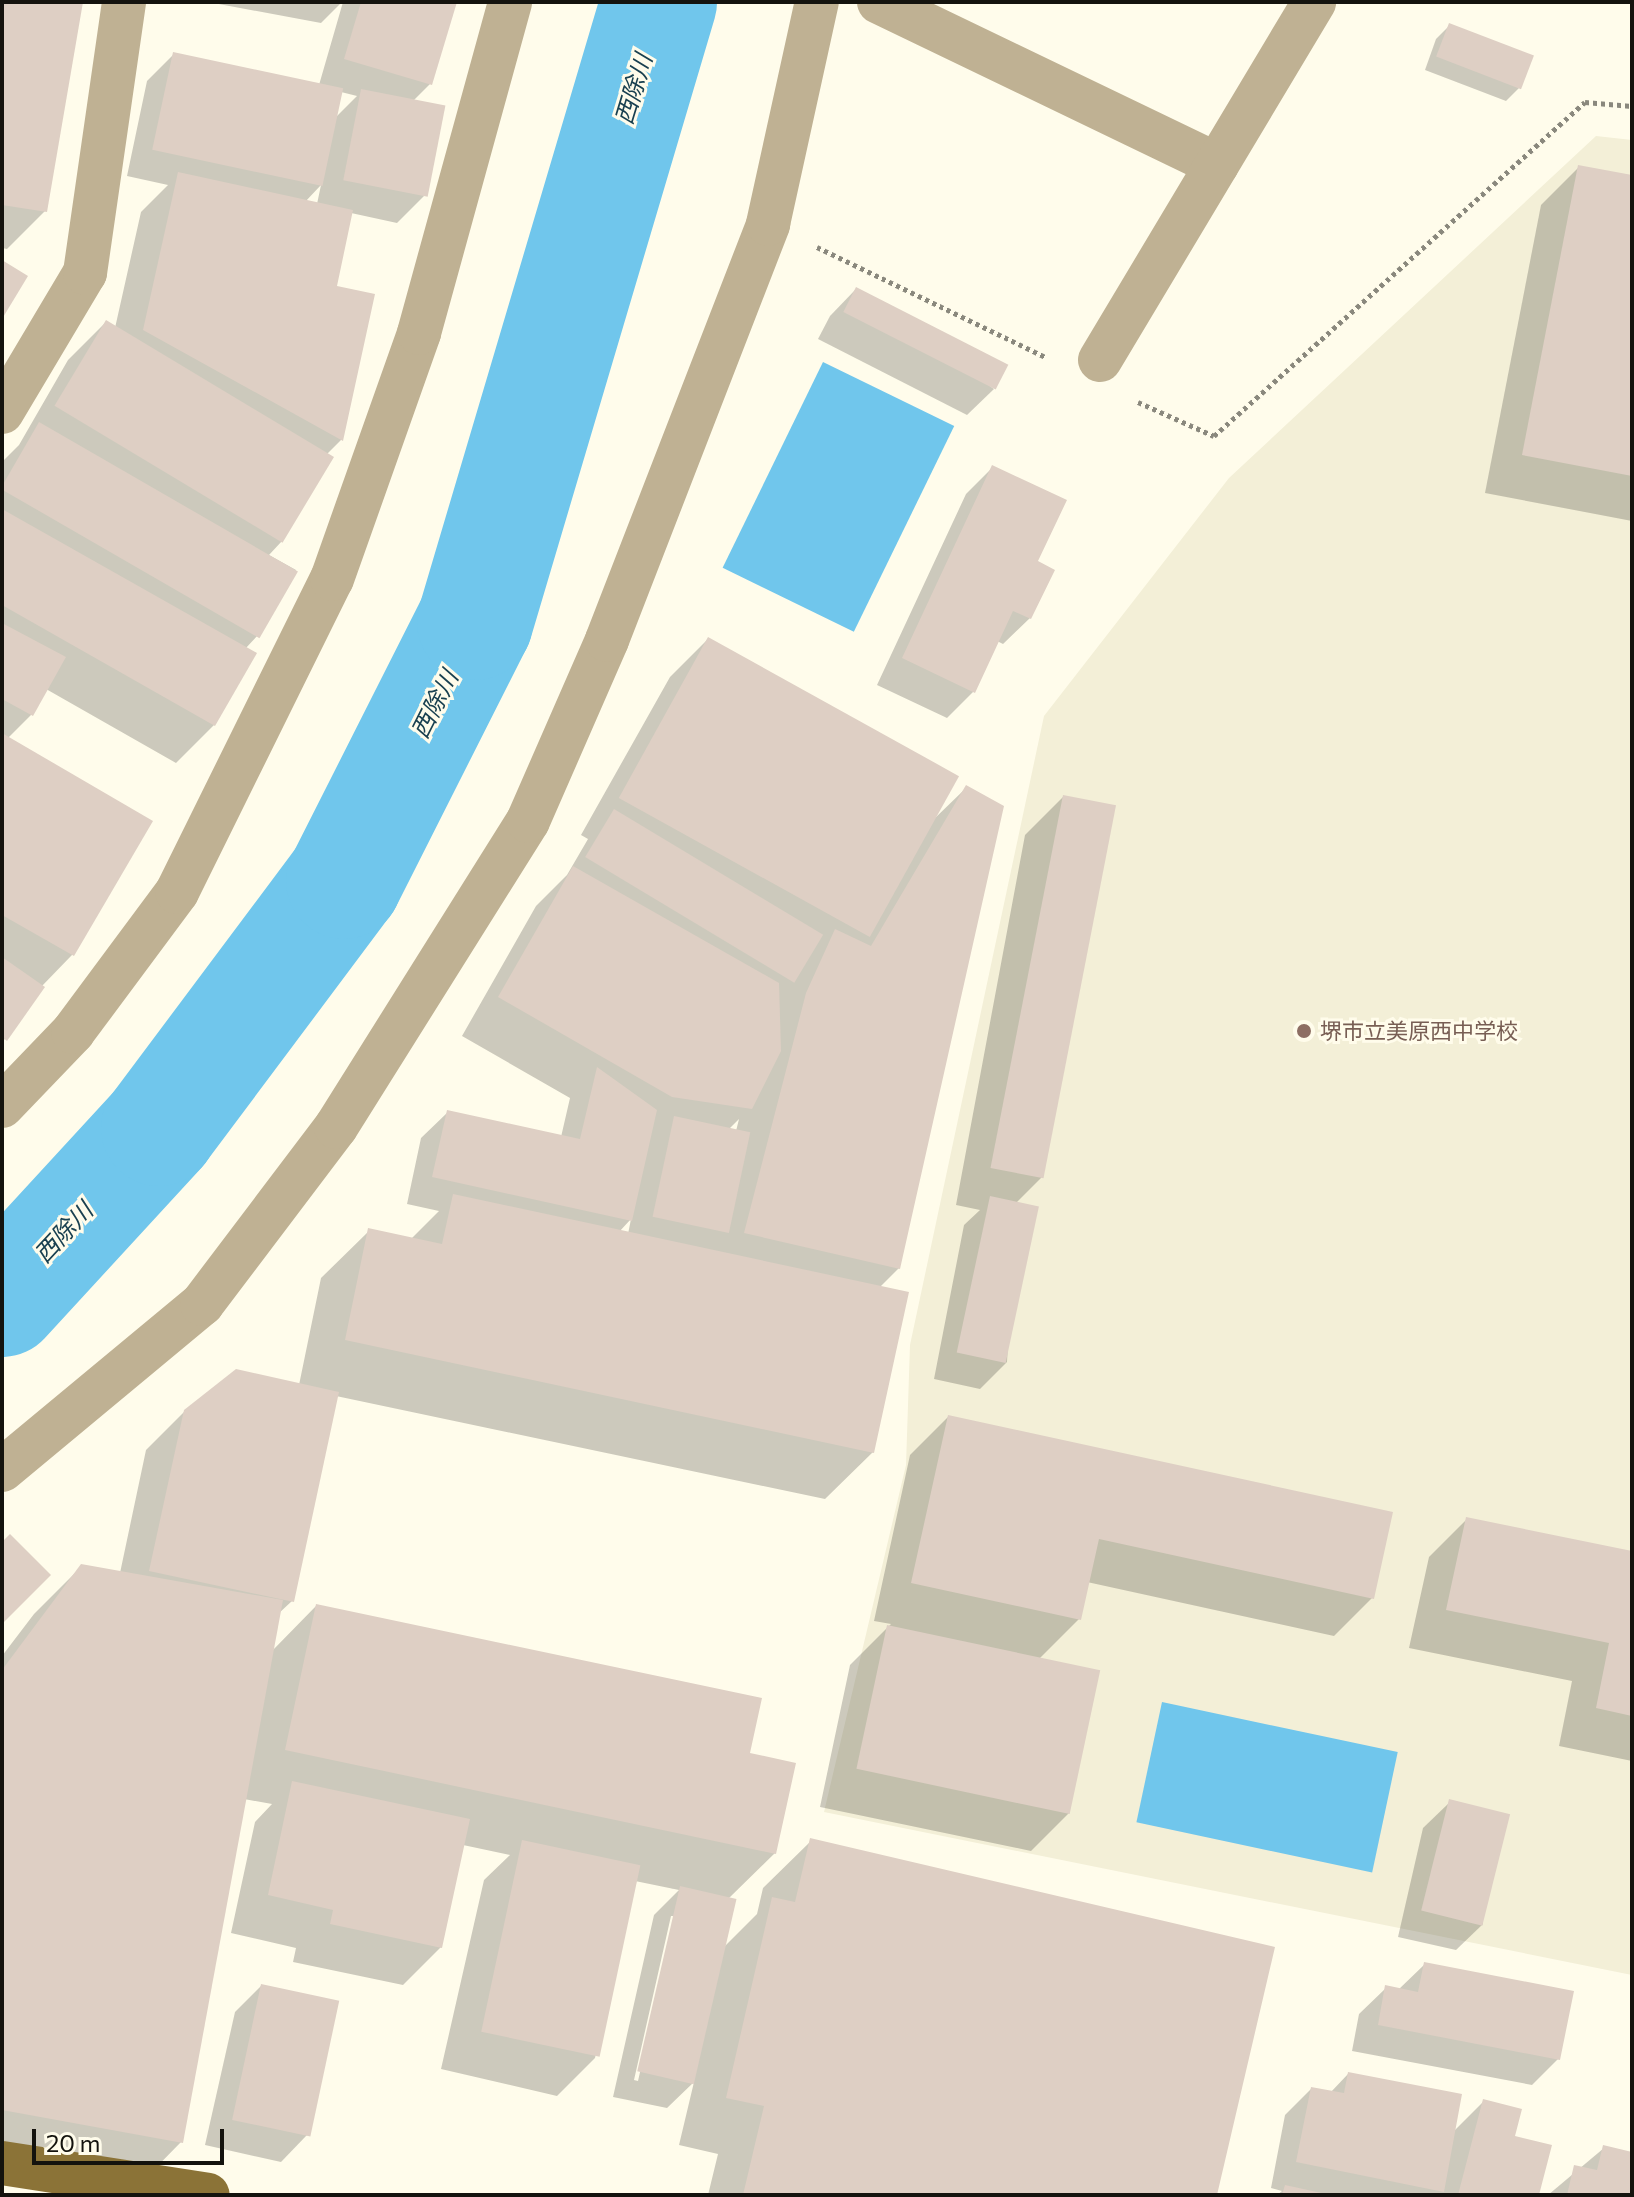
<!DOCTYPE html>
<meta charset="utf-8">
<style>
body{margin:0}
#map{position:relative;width:1634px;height:2197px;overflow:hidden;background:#fffceb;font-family:Commissioner,"Noto Sans JP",sans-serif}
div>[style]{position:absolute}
.built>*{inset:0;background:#f3efd7}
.water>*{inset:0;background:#70c6ec;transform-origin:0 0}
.shadow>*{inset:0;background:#0003}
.river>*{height:116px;margin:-58px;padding:0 58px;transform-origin:58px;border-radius:58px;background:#70c6ec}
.building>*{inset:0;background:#decfc4;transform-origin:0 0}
.path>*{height:5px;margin-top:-2.5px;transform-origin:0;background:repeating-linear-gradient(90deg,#8a887d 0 4px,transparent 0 8px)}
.minor>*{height:44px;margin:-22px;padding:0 22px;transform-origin:22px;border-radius:22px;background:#bfb193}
.major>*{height:44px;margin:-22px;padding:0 22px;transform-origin:22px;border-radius:22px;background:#8b7337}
.dots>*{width:22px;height:22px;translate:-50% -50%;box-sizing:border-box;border:4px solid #fffceb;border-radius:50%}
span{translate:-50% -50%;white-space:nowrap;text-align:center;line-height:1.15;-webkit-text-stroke:6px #fffceb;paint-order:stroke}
.education-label{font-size:22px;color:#785e54}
.left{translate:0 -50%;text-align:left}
.water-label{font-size:24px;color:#194050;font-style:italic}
.frame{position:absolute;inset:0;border:4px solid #14130e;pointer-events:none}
.scale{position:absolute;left:32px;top:2129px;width:192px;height:36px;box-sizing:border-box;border:4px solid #14130e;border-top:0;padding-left:10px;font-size:24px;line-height:28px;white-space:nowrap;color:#14130e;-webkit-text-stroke:6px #fffceb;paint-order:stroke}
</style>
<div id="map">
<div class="built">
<div style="clip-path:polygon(1596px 136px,1632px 140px,1632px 1975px,824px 1812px,906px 1465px,910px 1345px,1044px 716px,1229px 478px)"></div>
</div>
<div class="water">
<div style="left:823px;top:362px;width:146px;height:229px;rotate:26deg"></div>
<div style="left:1162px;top:1702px;width:241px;height:123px;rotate:12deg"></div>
</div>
<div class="shadow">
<div style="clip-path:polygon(2px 2px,81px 2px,45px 211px,7px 249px,2px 248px)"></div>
<div style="clip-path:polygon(208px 2px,342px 2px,321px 23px)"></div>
<div style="clip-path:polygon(evenodd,343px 2px,455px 2px,430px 84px,412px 102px,424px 196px,397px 223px,351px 213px,334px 288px,372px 296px,341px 440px,327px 454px,282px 541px,269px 555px,296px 570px,259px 634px,245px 649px,214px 725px,176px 763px,46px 689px,32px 714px,8px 738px,151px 822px,72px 955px,41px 987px,2px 1043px,2px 462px,19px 445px,68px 360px,106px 322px,115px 328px,141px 212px,168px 185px,127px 176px,147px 81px,174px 54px,319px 85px,343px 2px,341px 92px,357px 96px,335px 118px,341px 92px,343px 2px,321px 185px,317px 204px,305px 202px,321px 185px)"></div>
<div style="clip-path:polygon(1449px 26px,1519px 88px,1506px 101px,1425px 70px,1436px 39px)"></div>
<div style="clip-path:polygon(1579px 167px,1632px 178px,1632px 521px,1485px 493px,1541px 205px)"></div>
<div style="clip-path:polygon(856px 289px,994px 389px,967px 415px,818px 339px,830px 316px)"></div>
<div style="clip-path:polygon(992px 468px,1036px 562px,1030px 618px,1003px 644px,997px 641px,973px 692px,947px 718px,877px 685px,966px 494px)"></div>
<div style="clip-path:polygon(evenodd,708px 639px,933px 820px,966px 788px,899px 1268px,879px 1288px,873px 1452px,825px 1499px,336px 1396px,292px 1601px,278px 1614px,272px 1651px,316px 1606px,747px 1755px,775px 1853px,728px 1899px,724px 1947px,757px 1914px,763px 1888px,811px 1841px,1215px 2195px,708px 2195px,718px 2154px,679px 2145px,694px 2082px,667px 2108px,613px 2097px,654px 1915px,679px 1890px,635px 1881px,595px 2058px,557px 2096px,441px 2069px,484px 1880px,510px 1855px,463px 1845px,441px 1947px,403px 1985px,293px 1962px,296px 1948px,231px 1933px,255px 1822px,272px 1804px,244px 1799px,181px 2142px,134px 2190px,2px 2166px,2px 1656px,34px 1614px,82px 1566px,120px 1573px,146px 1450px,185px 1411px,299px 1385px,321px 1278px,369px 1231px,410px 1240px,439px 1211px,407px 1204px,421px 1138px,448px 1112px,561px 1137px,570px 1098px,462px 1036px,536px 906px,567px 875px,588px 839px,581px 835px,670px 677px,708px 639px,739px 1119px,736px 1131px,728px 1130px,739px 1119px,708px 639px,631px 1219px,628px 1234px,619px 1232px,631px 1219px,708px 639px,671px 1916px,675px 1916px,638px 2081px,634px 2080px,671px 1916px)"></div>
<div style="clip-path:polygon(1063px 797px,1043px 1176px,1016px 1203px,1007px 1362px,980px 1389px,934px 1379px,964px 1225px,980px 1210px,956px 1205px,1025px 835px)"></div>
<div style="clip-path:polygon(948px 1417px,1372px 1598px,1334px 1636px,1087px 1582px,1079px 1619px,1039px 1659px,1069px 1813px,1031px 1851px,820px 1807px,850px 1665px,891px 1624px,874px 1621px,910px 1455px)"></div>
<div style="clip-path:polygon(1467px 1519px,1632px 1553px,1632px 1761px,1559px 1746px,1572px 1681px,1409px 1648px,1429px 1557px)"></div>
<div style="clip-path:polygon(1450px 1802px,1483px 1924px,1456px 1950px,1398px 1937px,1423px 1828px)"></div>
<div style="clip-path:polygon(1425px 1964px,1558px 2059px,1532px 2085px,1352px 2051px,1359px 2014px,1386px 1988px,1398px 1990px)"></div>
<div style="clip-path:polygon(261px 1986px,307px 2135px,281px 2162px,205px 2145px,235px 2012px)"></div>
<div style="clip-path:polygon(1348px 2074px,1453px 2132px,1484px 2101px,1512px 2137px,1537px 2195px,1277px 2195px,1282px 2191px,1271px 2188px,1285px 2115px,1311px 2089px,1330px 2093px)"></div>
<div style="clip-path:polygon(1604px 2148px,1632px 2154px,1632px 2195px,1548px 2195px)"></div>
</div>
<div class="river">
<div style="left:2px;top:1299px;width:232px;rotate:-47.4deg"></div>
<div style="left:159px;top:1128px;width:309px;rotate:-53.2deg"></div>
<div style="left:344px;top:881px;width:290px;rotate:-63.2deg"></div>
<div style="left:475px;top:622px;width:647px;rotate:-73.47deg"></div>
</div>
<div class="building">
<div style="clip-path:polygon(2px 2px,83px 2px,47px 212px,2px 205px)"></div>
<div style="clip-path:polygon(361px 2px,457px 2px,432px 85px,344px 59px)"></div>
<div style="left:1449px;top:23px;width:91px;height:36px;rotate:21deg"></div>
<div style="left:173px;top:52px;width:174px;height:100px;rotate:12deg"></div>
<div style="left:361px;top:89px;width:86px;height:93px;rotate:11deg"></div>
<div style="clip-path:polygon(1578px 165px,1632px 175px,1632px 476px,1522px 455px)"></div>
<div style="clip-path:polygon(178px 172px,353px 210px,337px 286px,375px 294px,343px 441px,143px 330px)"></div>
<div style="clip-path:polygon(2px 260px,28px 276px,2px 319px)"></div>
<div style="left:856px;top:287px;width:171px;height:28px;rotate:27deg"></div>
<div style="left:106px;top:320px;width:266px;height:100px;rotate:31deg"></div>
<div style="left:39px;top:422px;width:299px;height:77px;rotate:30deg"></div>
<div style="clip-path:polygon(992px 465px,1067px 500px,1038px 561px,1055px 570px,1031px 619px,1013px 611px,975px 693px,902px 658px)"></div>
<div style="clip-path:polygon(2px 509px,257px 653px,215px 726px,2px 605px)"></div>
<div style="clip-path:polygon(2px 623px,66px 657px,33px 716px,2px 699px)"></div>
<div style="left:708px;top:637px;width:287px;height:184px;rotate:29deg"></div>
<div style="clip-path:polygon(2px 733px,153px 821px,74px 956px,2px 915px)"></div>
<div style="clip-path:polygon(966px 785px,1004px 806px,900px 1269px,744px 1233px,806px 993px,835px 929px,871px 946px)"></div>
<div style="left:1063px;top:795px;width:54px;height:380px;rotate:11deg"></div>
<div style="left:614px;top:809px;width:244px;height:56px;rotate:31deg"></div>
<div style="clip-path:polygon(573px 866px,779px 983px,781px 1051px,752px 1109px,672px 1097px,498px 997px)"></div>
<div style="clip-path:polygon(2px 957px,45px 987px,7px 1041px,2px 1037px)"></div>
<div style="clip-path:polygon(597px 1067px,657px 1110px,632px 1221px,432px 1177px,447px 1110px,580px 1139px)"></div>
<div style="left:674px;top:1116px;width:78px;height:103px;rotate:12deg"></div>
<div style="clip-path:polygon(453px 1194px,909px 1292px,874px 1453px,345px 1340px,368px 1228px,442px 1244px)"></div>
<div style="left:990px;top:1196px;width:50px;height:160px;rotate:12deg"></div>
<div style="clip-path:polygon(236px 1369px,339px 1392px,294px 1602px,149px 1571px,184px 1410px)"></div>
<div style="clip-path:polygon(948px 1415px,1393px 1512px,1374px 1599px,1099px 1539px,1081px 1620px,911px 1583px)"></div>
<div style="clip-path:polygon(1466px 1517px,1632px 1551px,1632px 1716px,1596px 1708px,1609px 1643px,1446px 1610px)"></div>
<div style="clip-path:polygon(10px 1534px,51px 1575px,2px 1624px,2px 1542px)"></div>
<div style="clip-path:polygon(81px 1564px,283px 1600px,183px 2143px,2px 2110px,2px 1670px)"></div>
<div style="clip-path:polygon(316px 1604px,762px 1698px,750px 1753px,796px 1763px,776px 1854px,285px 1750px)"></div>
<div style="left:887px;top:1625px;width:218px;height:147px;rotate:12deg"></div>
<div style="clip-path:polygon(292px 1781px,470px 1819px,442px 1948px,330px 1924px,333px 1910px,268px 1895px)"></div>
<div style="left:1449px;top:1799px;width:63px;height:115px;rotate:14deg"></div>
<div style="clip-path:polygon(810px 1838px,1275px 1947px,1217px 2195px,743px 2195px,764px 2106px,726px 2098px,772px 1897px,795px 1902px)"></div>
<div style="left:522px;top:1840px;width:121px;height:196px;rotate:12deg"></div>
<div style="left:680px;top:1886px;width:58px;height:190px;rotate:13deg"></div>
<div style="clip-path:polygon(1424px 1962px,1574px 1991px,1560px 2060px,1378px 2025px,1385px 1985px,1418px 1992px)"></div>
<div style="left:261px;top:1984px;width:80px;height:139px;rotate:12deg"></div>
<div style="clip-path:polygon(1348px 2072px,1462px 2094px,1444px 2192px,1296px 2162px,1311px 2087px,1344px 2093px)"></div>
<div style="clip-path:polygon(1483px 2099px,1522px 2109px,1515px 2136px,1552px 2145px,1539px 2195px,1458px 2195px)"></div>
<div style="clip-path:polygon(1603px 2145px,1632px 2152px,1632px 2195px,1567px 2195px,1574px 2165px,1597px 2170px)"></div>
<div style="clip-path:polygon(1285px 2185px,1326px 2194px,1326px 2195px,1282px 2195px)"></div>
</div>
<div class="path">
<div style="left:817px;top:247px;width:254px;rotate:25.7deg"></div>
<div style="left:1138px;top:402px;width:83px;rotate:24.1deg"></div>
<div style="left:1214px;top:436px;width:499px;rotate:-42deg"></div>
<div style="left:1585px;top:102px;width:47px;rotate:4.9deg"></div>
</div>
<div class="minor">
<div style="left:879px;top:2px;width:375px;rotate:25.7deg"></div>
<div style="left:1100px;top:360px;width:417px;rotate:-59.1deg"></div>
<div style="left:2px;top:412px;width:162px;rotate:-59.2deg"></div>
<div style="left:85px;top:273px;width:274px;rotate:-81.8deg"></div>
<div style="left:2px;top:1106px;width:103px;rotate:-46.2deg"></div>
<div style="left:73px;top:1032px;width:174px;rotate:-53.4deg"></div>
<div style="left:177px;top:892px;width:349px;rotate:-63.7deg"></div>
<div style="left:332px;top:579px;width:261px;rotate:-70.5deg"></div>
<div style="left:419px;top:333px;width:343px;rotate:-74.6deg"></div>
<div style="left:2px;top:1470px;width:260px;rotate:-39.7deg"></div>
<div style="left:202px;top:1304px;width:222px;rotate:-52.9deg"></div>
<div style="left:336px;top:1127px;width:361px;rotate:-57.9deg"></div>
<div style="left:528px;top:821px;width:197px;rotate:-66.4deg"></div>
<div style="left:607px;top:640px;width:446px;rotate:-68.8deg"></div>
<div style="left:768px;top:224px;width:227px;rotate:-77.6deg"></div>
</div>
<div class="major">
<div style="left:2px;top:2163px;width:208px;rotate:8.8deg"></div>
</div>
<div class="dots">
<div style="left:1304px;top:1031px;background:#8d6e63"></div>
</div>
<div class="education-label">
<span class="left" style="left:1320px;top:1031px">堺市立美原西中学校</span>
</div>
<div class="water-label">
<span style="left:633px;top:89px;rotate:-73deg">西除川</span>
<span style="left:434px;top:704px;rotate:-63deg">西除川</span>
<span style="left:63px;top:1232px;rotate:-47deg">西除川</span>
</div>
<div class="frame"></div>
<div class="scale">20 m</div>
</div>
